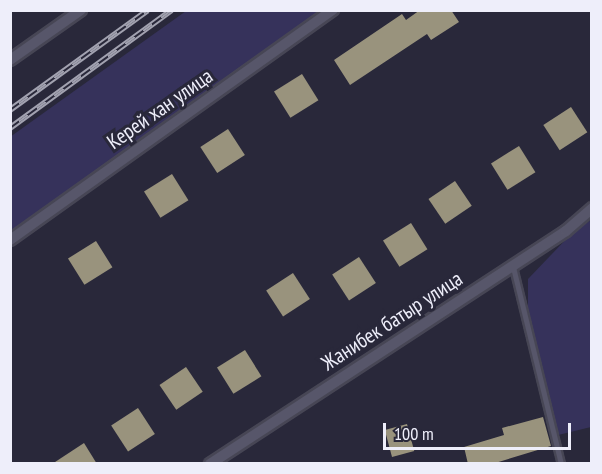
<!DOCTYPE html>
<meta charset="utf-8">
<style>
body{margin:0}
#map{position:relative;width:602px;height:474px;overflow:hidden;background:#29283a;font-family:"PT Sans Narrow",sans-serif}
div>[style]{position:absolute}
.green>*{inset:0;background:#36325b}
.building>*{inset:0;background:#99937d;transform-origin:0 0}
.roads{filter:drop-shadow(2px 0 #474655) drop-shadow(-2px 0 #474655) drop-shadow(0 2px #474655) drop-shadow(0 -2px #474655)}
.lane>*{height:5px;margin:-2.5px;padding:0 2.5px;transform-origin:2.5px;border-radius:2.5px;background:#57566a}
.street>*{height:10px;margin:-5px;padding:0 5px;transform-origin:5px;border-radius:5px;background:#57566a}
.rail>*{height:6px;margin-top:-3px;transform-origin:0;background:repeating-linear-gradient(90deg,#29283a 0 11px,#a2a2b0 0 22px);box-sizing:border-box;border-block:2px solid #a2a2b0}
span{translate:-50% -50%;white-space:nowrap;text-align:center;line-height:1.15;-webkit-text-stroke:6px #29283a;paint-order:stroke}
.street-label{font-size:21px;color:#eeeefa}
.frame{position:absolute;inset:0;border:12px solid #eeeefa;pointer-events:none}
.scale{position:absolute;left:383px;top:423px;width:188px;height:27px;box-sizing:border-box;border:3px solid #eeeefa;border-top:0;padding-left:8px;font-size:18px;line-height:21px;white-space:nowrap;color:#eeeefa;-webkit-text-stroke:4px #29283a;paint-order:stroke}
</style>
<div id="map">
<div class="green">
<div style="clip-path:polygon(186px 11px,326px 11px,11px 231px,10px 137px)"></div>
<div style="clip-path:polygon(591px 220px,591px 427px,554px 436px,528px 328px,528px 279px,573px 232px)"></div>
</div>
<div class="building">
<div style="clip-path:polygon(420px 10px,451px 10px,459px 22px,431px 40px,427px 34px,350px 85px,334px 60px,402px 14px,406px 20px)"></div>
<div style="left:302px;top:74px;width:31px;height:33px;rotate:58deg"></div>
<div style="left:571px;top:107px;width:30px;height:33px;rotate:57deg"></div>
<div style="left:228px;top:129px;width:31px;height:33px;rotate:57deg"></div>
<div style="left:519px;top:146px;width:31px;height:33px;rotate:58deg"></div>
<div style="left:172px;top:174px;width:31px;height:33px;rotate:58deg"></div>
<div style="left:455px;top:181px;width:30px;height:32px;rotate:56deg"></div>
<div style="left:411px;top:223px;width:31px;height:33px;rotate:58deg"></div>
<div style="left:96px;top:241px;width:31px;height:33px;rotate:58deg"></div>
<div style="left:359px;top:257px;width:31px;height:32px;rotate:57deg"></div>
<div style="left:293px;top:273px;width:31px;height:32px;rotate:57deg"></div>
<div style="left:245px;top:350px;width:31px;height:33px;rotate:58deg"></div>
<div style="left:186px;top:367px;width:30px;height:32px;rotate:56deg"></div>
<div style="left:138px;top:408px;width:31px;height:32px;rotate:57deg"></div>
<div style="clip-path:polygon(543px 417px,551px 446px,492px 464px,468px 464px,464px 447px,504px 435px,502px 428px)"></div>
<div style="left:407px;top:424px;width:28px;height:23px;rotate:75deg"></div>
<div style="clip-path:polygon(84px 443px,97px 464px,52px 464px)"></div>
</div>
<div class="roads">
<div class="lane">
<div style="left:513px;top:267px;width:203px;rotate:76.3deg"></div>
</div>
<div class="street">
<div style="left:10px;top:60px;width:87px;rotate:-35.2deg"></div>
<div style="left:10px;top:240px;width:397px;rotate:-35.5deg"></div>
<div style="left:210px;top:464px;width:425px;rotate:-33.2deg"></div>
<div style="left:566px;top:231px;width:35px;rotate:-41deg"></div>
</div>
</div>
<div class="rail">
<div style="left:10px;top:110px;width:170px;rotate:-35.9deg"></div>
<div style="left:10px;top:128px;width:200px;rotate:-36.1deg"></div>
</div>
<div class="street-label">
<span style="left:160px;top:109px;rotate:-35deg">Керей хан улица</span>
<span style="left:392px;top:321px;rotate:-33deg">Жанибек батыр улица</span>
</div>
<div class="frame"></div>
<div class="scale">100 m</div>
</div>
